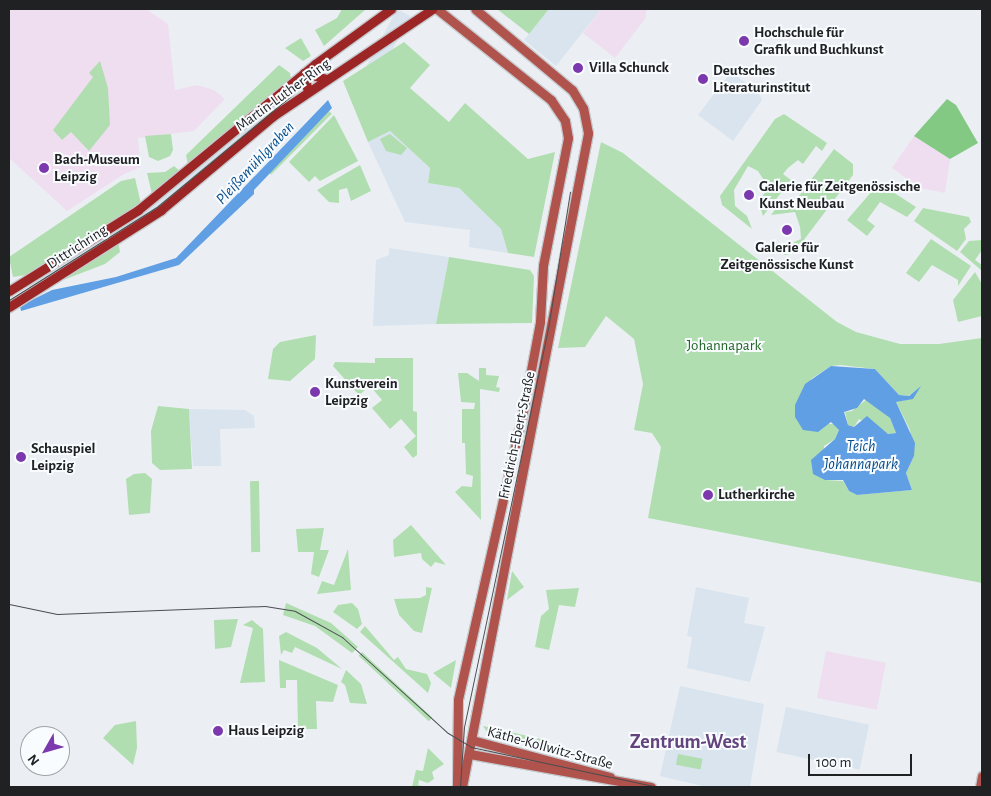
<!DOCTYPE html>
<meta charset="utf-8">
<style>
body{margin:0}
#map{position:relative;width:991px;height:796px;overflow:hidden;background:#ebeff4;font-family:"Alegreya Sans",sans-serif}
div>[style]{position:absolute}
.commercial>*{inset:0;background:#efdef0;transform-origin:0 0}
.built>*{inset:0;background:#d9e4ee;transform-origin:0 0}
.green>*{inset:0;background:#b1deb0;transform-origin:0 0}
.forest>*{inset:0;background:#84c983}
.water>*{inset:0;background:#619fe4}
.roads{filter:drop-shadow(1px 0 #c6cace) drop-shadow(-1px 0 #c6cace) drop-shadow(0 1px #c6cace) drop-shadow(0 -1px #c6cace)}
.secondary>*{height:9px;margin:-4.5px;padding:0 4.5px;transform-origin:4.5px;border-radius:4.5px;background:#b0534c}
.primary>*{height:9px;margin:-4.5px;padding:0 4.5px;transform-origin:4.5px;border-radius:4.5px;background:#9b2625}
.tram>*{height:1px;margin:-0.5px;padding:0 0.5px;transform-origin:0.5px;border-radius:0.5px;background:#4b4d4f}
.dots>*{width:14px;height:14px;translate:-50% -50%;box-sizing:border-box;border:2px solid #f9fcff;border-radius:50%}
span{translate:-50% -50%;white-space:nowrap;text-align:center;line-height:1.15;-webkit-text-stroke:4px #f9fcff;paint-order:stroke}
.poi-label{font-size:15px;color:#202123;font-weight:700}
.left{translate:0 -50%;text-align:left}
.street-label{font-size:15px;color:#202123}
.park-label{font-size:15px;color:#1e6422}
.water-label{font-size:16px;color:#094e8c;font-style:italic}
.district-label{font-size:20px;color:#64447f;font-weight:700}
.frame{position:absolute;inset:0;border:10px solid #202123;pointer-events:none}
.north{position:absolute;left:20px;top:726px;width:50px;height:50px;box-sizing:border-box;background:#f9fcff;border:1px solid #a2a4a7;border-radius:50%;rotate:232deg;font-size:14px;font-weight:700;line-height:20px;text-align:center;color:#202123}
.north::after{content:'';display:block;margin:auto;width:18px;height:22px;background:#7c39ad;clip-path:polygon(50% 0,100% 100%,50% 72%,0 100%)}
.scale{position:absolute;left:808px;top:754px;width:104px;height:22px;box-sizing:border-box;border:2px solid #202123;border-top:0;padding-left:6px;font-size:15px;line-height:18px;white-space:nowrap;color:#202123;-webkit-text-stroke:4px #f9fcff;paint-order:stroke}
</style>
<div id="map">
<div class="commercial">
<div style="clip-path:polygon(9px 9px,146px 9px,168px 24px,175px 90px,197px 85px,214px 90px,225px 99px,194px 131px,138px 138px,141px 167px,124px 174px,67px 211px,9px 158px)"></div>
<div style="clip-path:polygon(601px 9px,647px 9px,645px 19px,615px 58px,583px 33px)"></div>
<div style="clip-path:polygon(914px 136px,950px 159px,945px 193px,920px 188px,892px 168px)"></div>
<div style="left:826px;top:651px;width:61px;height:48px;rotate:11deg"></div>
</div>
<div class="built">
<div style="left:397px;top:9px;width:15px;height:76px;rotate:28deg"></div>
<div style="clip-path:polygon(549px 9px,601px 9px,556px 66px,524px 40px)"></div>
<div style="clip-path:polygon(731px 72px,758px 92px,762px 100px,733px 141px,698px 115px)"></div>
<div style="clip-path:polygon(300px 81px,304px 86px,161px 206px,30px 288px,27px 283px,203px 163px)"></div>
<div style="clip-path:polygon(390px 131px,430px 168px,428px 183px,459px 188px,501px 229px,508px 253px,469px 247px,470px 230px,405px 222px,368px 142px)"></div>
<div style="clip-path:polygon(389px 248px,449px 257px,436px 324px,373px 326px,376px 260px,389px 255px)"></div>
<div style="clip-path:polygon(189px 409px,245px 410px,254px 416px,255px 428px,220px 429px,221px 466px,193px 466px)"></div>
<div style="clip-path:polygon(696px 587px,749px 598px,744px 623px,765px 627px,750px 682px,687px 668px,692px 637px,687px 636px)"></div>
<div style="clip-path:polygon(680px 686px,764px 704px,750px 787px,707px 787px,660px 776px)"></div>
<div style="left:786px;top:707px;width:85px;height:46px;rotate:12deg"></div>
</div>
<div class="green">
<div style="clip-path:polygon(342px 9px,366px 9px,324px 46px,315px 30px,337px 18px)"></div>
<div style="clip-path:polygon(497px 9px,549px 9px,529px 34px)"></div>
<div style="clip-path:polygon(301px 38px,311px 56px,303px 61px,285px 48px)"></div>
<div style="clip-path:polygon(404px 42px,430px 65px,410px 88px,449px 122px,465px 103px,528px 159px,555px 152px,534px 257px,508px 253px,501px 229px,459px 188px,428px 183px,430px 168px,390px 131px,368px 142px,343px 81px)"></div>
<div style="clip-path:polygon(100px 61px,108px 88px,110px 125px,89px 151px,71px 132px,62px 140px,53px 130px,93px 77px,89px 73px)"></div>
<div style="clip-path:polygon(279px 65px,290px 73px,291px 79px,188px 165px,186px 155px)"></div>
<div style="left:329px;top:111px;width:4px;height:86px;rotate:45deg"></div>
<div style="clip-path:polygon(784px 114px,827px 143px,822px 151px,816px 146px,803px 164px,798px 160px,788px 168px,783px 174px,791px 180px,763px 216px,759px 202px,768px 187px,758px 171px,748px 166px,734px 190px,735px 206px,747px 216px,752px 229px,722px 205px,720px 196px,775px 119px)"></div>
<div style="clip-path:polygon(334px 115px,358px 161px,320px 181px,315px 176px,309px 182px,289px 162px)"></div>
<div style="clip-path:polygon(171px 134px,173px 150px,170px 156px,158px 161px,149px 157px,145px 136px)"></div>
<div style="clip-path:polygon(390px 134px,407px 148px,401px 155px,386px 151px,380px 139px)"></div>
<div style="clip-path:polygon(evenodd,601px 142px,623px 153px,837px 322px,856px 332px,900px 344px,939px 344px,982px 338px,982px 583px,648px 518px,661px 447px,652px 433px,634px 430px,643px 384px,634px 339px,606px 316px,585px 347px,558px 348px,601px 142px,840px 365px,875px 369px,899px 395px,908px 396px,921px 387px,905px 400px,896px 402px,910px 430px,914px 456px,906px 473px,912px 490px,857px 495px,849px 491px,843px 481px,825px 480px,824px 446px,835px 439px,839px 430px,835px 424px,826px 424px,811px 379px,831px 366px,840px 365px)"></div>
<div style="clip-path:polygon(834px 149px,853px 164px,853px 175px,794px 253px,785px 255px,771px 245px,774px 241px,790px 252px,794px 242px,801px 239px,800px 227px,795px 212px,771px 215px,782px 200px,793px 204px)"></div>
<div style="clip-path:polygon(360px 165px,371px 191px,351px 201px,347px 188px,339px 190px,339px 203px,329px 202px,317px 190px)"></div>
<div style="clip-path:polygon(174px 166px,180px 171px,152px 194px,147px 173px,165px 172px)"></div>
<div style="clip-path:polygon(135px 178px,141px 204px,26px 275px,13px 277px,9px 257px,121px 181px)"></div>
<div style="clip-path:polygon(879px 183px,916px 207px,907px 217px,880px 202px,867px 220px,875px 226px,867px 236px,847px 220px)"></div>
<div style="clip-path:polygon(923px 208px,969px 217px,971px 222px,964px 229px,966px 239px,957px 251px,914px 221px)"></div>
<div style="clip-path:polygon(931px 239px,971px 266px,958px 286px,958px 280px,932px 265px,919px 282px,906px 273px)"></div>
<div style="clip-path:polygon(982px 240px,982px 250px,975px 260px,982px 265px,981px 270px,960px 252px,969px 241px)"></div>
<div style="clip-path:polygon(118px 241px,120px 252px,105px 264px,58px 282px)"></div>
<div style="clip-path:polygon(449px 257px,530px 270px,534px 276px,532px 323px,436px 324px)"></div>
<div style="clip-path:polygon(975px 272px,982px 284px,982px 316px,958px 322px,953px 300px)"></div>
<div style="clip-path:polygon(316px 335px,315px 359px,290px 381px,268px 379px,273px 349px,280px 342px)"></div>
<div style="clip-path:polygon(375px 358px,413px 358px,413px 411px,417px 412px,417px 455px,413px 458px,404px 447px,416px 436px,401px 419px,390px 429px,372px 408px,382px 400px,370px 386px,359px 395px,333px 366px,335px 362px,375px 363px)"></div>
<div style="clip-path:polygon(479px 368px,486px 368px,486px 375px,499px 376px,496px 387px,500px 388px,499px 392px,480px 389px,481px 520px,455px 492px,462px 486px,472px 487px,473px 476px,466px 474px,465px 443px,462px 443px,462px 409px,474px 409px,475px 403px,461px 402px,458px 373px,467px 373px,479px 381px)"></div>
<div style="clip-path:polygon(867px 399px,890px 418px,896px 433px,888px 434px,859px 419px,854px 427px,848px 425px,845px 412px,852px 411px)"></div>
<div style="clip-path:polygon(158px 406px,189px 409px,192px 469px,160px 470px,152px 463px,151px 431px)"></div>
<div style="clip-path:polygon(134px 474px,145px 473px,152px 479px,150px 513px,129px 515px,126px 479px)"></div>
<div style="left:259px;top:481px;width:71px;height:9px;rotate:89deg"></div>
<div style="clip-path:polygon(411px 525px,446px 565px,435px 562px,431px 567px,422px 559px,421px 553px,394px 557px,393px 540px)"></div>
<div style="clip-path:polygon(324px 528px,320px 550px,329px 550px,319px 577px,311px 574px,314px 552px,298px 552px,296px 529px)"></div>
<div style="clip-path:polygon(348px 549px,351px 590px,317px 594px,322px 581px,334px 585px)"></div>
<div style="clip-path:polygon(512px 571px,524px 587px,507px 600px)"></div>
<div style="clip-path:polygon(426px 587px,432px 588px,422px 633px,414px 631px,399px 615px,394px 599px,420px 598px,426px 595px)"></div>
<div style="clip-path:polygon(579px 588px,575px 607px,559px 605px,549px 650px,535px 647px,541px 616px,549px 609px,546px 590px)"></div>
<div style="clip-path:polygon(286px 603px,331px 623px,358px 647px,352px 653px,315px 626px,283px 615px)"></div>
<div style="clip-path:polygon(352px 603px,358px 609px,362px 624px,357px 629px,333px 612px,338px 605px)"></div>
<div style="clip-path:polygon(238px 619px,231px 647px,215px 649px,214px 620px)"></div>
<div style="clip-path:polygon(252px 620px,263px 629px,265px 682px,240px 683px,253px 628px,243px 625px)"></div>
<div style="clip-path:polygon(365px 626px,394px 660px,398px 657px,406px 669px,427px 674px,431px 683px,428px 693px,360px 632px)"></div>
<div style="clip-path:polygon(286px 632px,317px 648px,342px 669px,295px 647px,292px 653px,284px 650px,281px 655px,279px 636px)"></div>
<div style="left:362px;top:652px;width:96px;height:5px;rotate:43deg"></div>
<div style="clip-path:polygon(279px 660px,338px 685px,333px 702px,316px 701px,317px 729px,298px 729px,297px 680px,286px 680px,286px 688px,280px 688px)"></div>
<div style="clip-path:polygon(456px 660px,451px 688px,433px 673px)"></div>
<div style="clip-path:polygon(346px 670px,361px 684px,367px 704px,350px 703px,345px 685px,341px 682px)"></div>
<div style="clip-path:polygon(136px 721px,137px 748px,133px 765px,103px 738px,115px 725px)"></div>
<div style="clip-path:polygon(483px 726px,546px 740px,544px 748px,491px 738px)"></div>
<div style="clip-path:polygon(428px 748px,444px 764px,432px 772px,434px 779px,428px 783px,419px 780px,418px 785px,426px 787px,412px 787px,416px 770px,423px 771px)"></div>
<div style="left:678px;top:754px;width:25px;height:11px;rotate:11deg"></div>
</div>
<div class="forest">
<div style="clip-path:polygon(947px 99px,956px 105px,978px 143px,950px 159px,914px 136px)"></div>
</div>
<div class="water">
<div style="clip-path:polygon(328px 100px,332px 108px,254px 190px,254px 194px,179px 265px,21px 311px,20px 306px,52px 290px,116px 277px,176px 258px)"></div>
<div style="clip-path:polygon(evenodd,831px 366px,875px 369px,899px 395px,909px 396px,921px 386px,913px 399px,896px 402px,915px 443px,914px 456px,906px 473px,912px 490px,857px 495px,849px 491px,843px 480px,825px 480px,813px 474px,811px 460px,835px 439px,839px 430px,831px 422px,818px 432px,803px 430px,795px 417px,795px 405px,805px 384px,831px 366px,864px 399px,890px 418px,896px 433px,888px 434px,867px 416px,854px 427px,848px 425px,844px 412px,857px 408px,864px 399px)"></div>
</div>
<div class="roads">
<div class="secondary">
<div style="left:437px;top:9px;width:146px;rotate:38.6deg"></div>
<div style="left:551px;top:100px;width:25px;rotate:56deg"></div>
<div style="left:565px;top:121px;width:17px;rotate:80deg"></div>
<div style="left:568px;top:138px;width:130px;rotate:101.1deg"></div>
<div style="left:543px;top:266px;width:56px;rotate:93.1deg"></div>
<div style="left:540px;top:322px;width:81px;rotate:100.6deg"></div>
<div style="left:525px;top:402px;width:305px;rotate:102.7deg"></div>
<div style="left:458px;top:700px;width:87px;rotate:90.7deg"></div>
<div style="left:472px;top:740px;width:143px;rotate:15deg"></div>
<div style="left:470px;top:754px;width:184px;rotate:10.3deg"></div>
<div style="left:462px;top:787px;width:666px;rotate:-79.09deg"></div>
<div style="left:588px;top:133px;width:25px;rotate:-101deg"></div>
<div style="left:583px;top:108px;width:21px;rotate:-121deg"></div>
<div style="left:572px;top:90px;width:126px;rotate:-140.1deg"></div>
<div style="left:980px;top:787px;width:11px;rotate:-80deg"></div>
</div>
<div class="primary">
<div style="left:304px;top:73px;width:23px;rotate:15deg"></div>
<div style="left:304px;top:73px;width:19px;rotate:78deg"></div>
<div style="left:9px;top:291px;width:152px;rotate:-32.1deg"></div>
<div style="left:138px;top:210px;width:229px;rotate:-39.5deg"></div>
<div style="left:315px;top:64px;width:94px;rotate:-35.9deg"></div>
<div style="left:9px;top:307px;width:180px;rotate:-32.5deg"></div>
<div style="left:161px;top:210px;width:146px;rotate:-40deg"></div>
<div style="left:273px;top:116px;width:192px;rotate:-33.9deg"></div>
</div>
</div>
<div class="tram">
<div style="left:9px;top:300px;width:176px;rotate:-32.2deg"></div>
<div style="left:158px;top:206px;width:204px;rotate:-39.6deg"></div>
<div style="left:9px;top:604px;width:49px;rotate:11.8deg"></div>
<div style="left:57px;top:614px;width:208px;rotate:-2.2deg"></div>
<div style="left:265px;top:606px;width:30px;rotate:9deg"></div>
<div style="left:295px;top:611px;width:54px;rotate:29deg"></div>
<div style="left:342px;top:637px;width:143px;rotate:42.2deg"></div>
<div style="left:448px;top:733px;width:27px;rotate:31deg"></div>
<div style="left:471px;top:747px;width:190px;rotate:12.1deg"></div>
<div style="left:460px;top:787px;width:60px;rotate:-86.2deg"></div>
<div style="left:464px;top:727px;width:407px;rotate:-78.1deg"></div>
<div style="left:548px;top:329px;width:139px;rotate:-80.9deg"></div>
</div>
<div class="dots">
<div style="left:744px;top:41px;background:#7c39ad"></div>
<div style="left:578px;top:68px;background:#7c39ad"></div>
<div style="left:703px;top:79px;background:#7c39ad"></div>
<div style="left:44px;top:168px;background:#7c39ad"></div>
<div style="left:749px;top:195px;background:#7c39ad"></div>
<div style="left:787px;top:230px;background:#7c39ad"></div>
<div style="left:315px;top:392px;background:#7c39ad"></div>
<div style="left:21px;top:457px;background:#7c39ad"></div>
<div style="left:708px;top:495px;background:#7c39ad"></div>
<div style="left:218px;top:731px;background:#7c39ad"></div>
</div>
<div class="poi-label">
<span class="left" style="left:754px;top:41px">Hochschule für<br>Grafik und Buchkunst</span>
<span class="left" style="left:589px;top:68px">Villa Schunck</span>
<span class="left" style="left:713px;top:79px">Deutsches<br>Literaturinstitut</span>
<span class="left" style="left:54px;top:168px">Bach-Museum<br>Leipzig</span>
<span class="left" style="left:759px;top:195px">Galerie für Zeitgenössische<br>Kunst Neubau</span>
<span style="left:787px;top:256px">Galerie für<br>Zeitgenössische Kunst</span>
<span class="left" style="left:325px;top:392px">Kunstverein<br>Leipzig</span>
<span class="left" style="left:31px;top:457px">Schauspiel<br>Leipzig</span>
<span class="left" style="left:718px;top:495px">Lutherkirche</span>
<span class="left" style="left:228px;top:731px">Haus Leipzig</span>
</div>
<div class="street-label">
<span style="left:283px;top:95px;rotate:-36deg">Martin-Luther-Ring</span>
<span style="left:77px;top:247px;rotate:-33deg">Dittrichring</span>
<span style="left:517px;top:435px;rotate:-78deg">Friedrich-Ebert-Straße</span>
<span style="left:550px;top:748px;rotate:15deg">Käthe-Kollwitz-Straße</span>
</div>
<div class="park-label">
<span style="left:724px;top:346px">Johannapark</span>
</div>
<div class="water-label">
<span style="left:255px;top:163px;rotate:-47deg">Pleißemühlgraben</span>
<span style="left:861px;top:455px">Teich<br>Johannapark</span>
</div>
<div class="district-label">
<span style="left:688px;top:742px">Zentrum-West</span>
</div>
<div class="frame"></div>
<div class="north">N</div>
<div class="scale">100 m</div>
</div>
